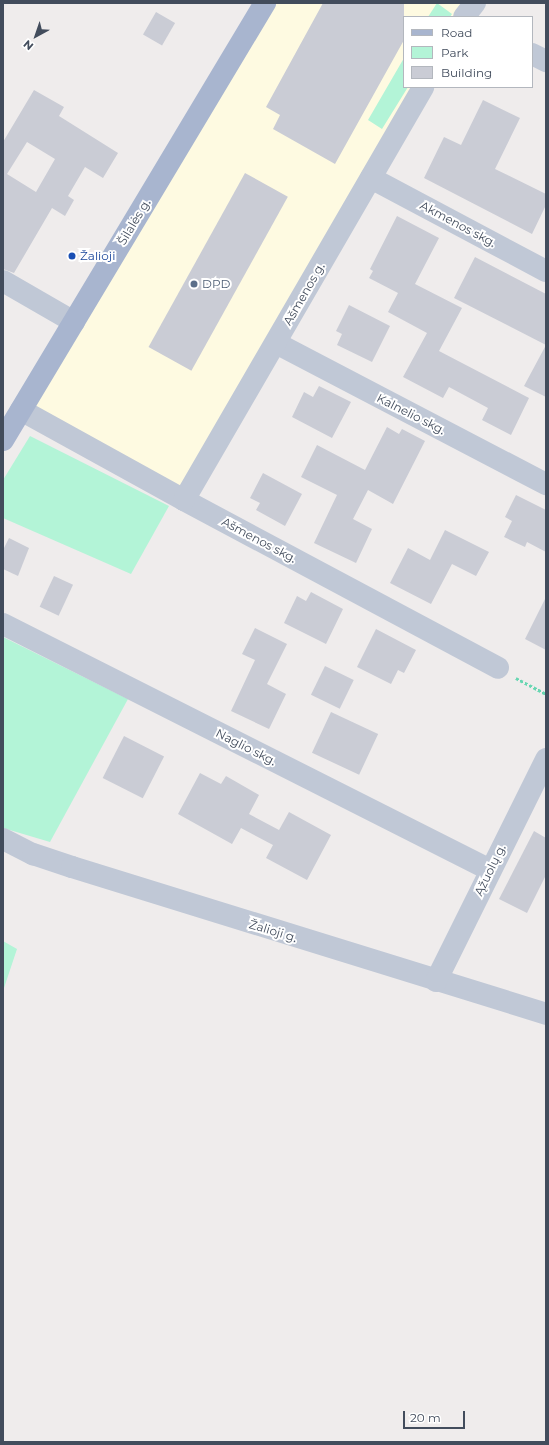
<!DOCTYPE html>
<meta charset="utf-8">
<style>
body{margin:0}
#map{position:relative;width:549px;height:1445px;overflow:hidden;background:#efecec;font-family:Montserrat,sans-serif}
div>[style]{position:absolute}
.commercial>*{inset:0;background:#fefae1}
.green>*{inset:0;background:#b3f4d7}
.building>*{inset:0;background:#caccd5;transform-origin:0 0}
.path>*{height:2.5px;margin-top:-1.25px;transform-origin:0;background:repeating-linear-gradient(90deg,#68d6b2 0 3px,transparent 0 5px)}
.minor>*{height:22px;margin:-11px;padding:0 11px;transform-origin:11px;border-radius:11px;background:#c0c8d6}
.major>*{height:22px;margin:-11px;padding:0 11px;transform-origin:11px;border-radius:11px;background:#a8b5cf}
.dots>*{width:11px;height:11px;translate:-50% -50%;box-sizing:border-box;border:2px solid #fff;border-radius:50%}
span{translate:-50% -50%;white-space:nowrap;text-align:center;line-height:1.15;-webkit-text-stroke:4px #fff;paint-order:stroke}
.street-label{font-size:12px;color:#424c5c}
.transit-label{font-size:12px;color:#164399}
.left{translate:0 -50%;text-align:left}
.service-label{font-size:12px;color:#4e5e75}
.frame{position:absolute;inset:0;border:4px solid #424c5c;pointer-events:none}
.legend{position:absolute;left:403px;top:16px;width:130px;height:72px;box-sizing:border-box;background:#fff;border:1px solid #b3b7be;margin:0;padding:5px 7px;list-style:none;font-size:12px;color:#424c5c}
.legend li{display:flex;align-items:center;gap:8px;height:20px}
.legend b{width:20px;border:1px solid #b3b7be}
.north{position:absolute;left:16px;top:16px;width:40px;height:40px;-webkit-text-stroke:3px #fff;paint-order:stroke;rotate:220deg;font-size:11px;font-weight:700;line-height:16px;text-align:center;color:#424c5c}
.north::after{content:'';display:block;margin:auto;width:14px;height:18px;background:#424c5c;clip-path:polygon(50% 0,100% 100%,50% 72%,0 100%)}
.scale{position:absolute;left:403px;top:1411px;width:62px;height:18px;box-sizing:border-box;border:2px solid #424c5c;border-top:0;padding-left:5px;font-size:12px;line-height:14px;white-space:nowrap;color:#424c5c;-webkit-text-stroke:3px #fff;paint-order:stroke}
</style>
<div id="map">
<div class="commercial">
<div style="clip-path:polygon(277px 3px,467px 3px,456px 17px,404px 17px,404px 87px,416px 87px,180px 489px,31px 407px)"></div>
</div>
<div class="green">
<div style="clip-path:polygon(437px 3px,452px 14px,450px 17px,428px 17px)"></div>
<div style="clip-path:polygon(404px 58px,404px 87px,408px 87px,382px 129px,368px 120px)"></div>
<div style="clip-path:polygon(30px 436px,169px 506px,131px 574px,3px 518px,3px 480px)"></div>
<div style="clip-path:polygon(3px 637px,128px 699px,50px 842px,3px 828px)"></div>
<div style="clip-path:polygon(3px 941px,17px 949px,3px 991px)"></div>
</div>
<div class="building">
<div style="clip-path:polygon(323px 3px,404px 3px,404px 40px,335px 164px,273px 129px,280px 115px,266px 107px)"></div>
<div style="left:156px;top:12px;width:22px;height:26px;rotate:30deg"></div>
<div style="clip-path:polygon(evenodd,34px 90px,64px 107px,59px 116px,118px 153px,103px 178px,85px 167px,68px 196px,74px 200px,65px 216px,52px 208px,14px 273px,3px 269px,3px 142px,34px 90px,27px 142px,55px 159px,36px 192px,7px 174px,27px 142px)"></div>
<div style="clip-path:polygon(483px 100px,520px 118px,495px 169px,546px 194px,546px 205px,532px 234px,424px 178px,444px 137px,461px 145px)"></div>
<div style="left:245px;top:173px;width:49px;height:199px;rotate:29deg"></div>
<div style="clip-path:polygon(397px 216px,439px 238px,415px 284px,462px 308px,439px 351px,529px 398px,511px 435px,482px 420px,488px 408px,449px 387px,443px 398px,403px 377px,427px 333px,388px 312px,398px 293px,369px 278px,373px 271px,370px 269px)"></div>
<div style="clip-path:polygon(475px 257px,546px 294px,546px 397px,524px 386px,546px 345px,454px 298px)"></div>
<div style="clip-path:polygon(349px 305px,390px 326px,372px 362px,337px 345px,342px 334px,336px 331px)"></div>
<div style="clip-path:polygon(319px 386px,351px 402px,332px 438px,292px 417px,304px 392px,313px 397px)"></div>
<div style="clip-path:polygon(387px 427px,399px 434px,402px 429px,425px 441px,393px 504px,368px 490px,353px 519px,372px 529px,356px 563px,314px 543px,337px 495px,301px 477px,317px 445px,365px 470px)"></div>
<div style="clip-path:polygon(263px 473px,302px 494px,285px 526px,256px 510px,260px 503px,250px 498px)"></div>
<div style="clip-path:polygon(516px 495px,546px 510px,546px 552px,527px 542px,525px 547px,504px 537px,512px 521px,505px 517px)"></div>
<div style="clip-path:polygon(445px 530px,489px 552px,476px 576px,452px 564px,431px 604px,390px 583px,408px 548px,430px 560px)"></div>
<div style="clip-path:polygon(9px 538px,29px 548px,18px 576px,3px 569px,3px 550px)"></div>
<div style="left:54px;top:576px;width:21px;height:34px;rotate:25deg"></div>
<div style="clip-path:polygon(311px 592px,343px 609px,326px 644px,284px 623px,297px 596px,306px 601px)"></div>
<div style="clip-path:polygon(546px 597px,546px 650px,525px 639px)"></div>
<div style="clip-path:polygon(255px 628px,287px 644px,267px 684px,286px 694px,269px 729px,231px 711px,255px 660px,242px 654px)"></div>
<div style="clip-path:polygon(376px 629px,416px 650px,404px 673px,398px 670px,391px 684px,357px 667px)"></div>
<div style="left:325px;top:666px;width:32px;height:32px;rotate:26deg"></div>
<div style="left:331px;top:712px;width:52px;height:45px;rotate:25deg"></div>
<div style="left:124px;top:736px;width:45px;height:47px;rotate:27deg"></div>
<div style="clip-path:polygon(200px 773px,221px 784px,226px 776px,259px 795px,249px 814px,279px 830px,289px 812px,331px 835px,307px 880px,266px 858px,273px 845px,241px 828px,232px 844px,178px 814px)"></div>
<div style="clip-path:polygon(534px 831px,546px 838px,546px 875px,527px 913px,499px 899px)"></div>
</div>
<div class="path">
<div style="left:516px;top:678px;width:34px;rotate:28deg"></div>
</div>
<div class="minor">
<div style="left:464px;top:17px;width:18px;rotate:-52deg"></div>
<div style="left:532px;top:54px;width:16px;rotate:27deg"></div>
<div style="left:371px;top:178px;width:198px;rotate:28deg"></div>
<div style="left:3px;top:281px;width:82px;rotate:30deg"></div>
<div style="left:276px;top:343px;width:305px;rotate:27.6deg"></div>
<div style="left:21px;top:410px;width:186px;rotate:28.9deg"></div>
<div style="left:184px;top:500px;width:356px;rotate:28.1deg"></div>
<div style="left:184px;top:500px;width:477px;rotate:-59.9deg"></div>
<div style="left:3px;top:624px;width:546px;rotate:26.8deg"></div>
<div style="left:3px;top:839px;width:34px;rotate:27deg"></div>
<div style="left:33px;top:854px;width:41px;rotate:18.4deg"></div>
<div style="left:72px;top:867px;width:496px;rotate:17.2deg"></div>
<div style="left:436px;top:981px;width:248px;rotate:-63.6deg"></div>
</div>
<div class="major">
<div style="left:3px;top:440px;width:510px;rotate:-59.06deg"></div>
</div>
<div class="dots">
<div style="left:72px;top:256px;background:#1a4fb4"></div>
<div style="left:194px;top:284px;background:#5c6f8a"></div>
</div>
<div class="street-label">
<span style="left:134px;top:222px;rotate:-59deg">Šilalės g.</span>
<span style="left:458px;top:224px;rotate:28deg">Akmenos skg.</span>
<span style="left:304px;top:294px;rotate:-60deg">Ašmenos g.</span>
<span style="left:411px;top:414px;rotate:27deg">Kalnelio skg.</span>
<span style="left:259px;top:540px;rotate:28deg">Ašmenos skg.</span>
<span style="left:246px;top:747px;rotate:27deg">Naglio skg.</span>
<span style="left:490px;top:870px;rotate:-64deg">Ąžuolų g.</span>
<span style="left:273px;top:931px;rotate:17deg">Žalioji g.</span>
</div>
<div class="transit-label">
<span class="left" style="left:80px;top:256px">Žalioji</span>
</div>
<div class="service-label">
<span class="left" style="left:202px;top:284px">DPD</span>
</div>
<div class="frame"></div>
<ul class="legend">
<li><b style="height:5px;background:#a8b5cf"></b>Road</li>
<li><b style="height:11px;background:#b3f4d7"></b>Park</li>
<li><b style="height:11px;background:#caccd5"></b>Building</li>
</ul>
<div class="north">N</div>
<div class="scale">20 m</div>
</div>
